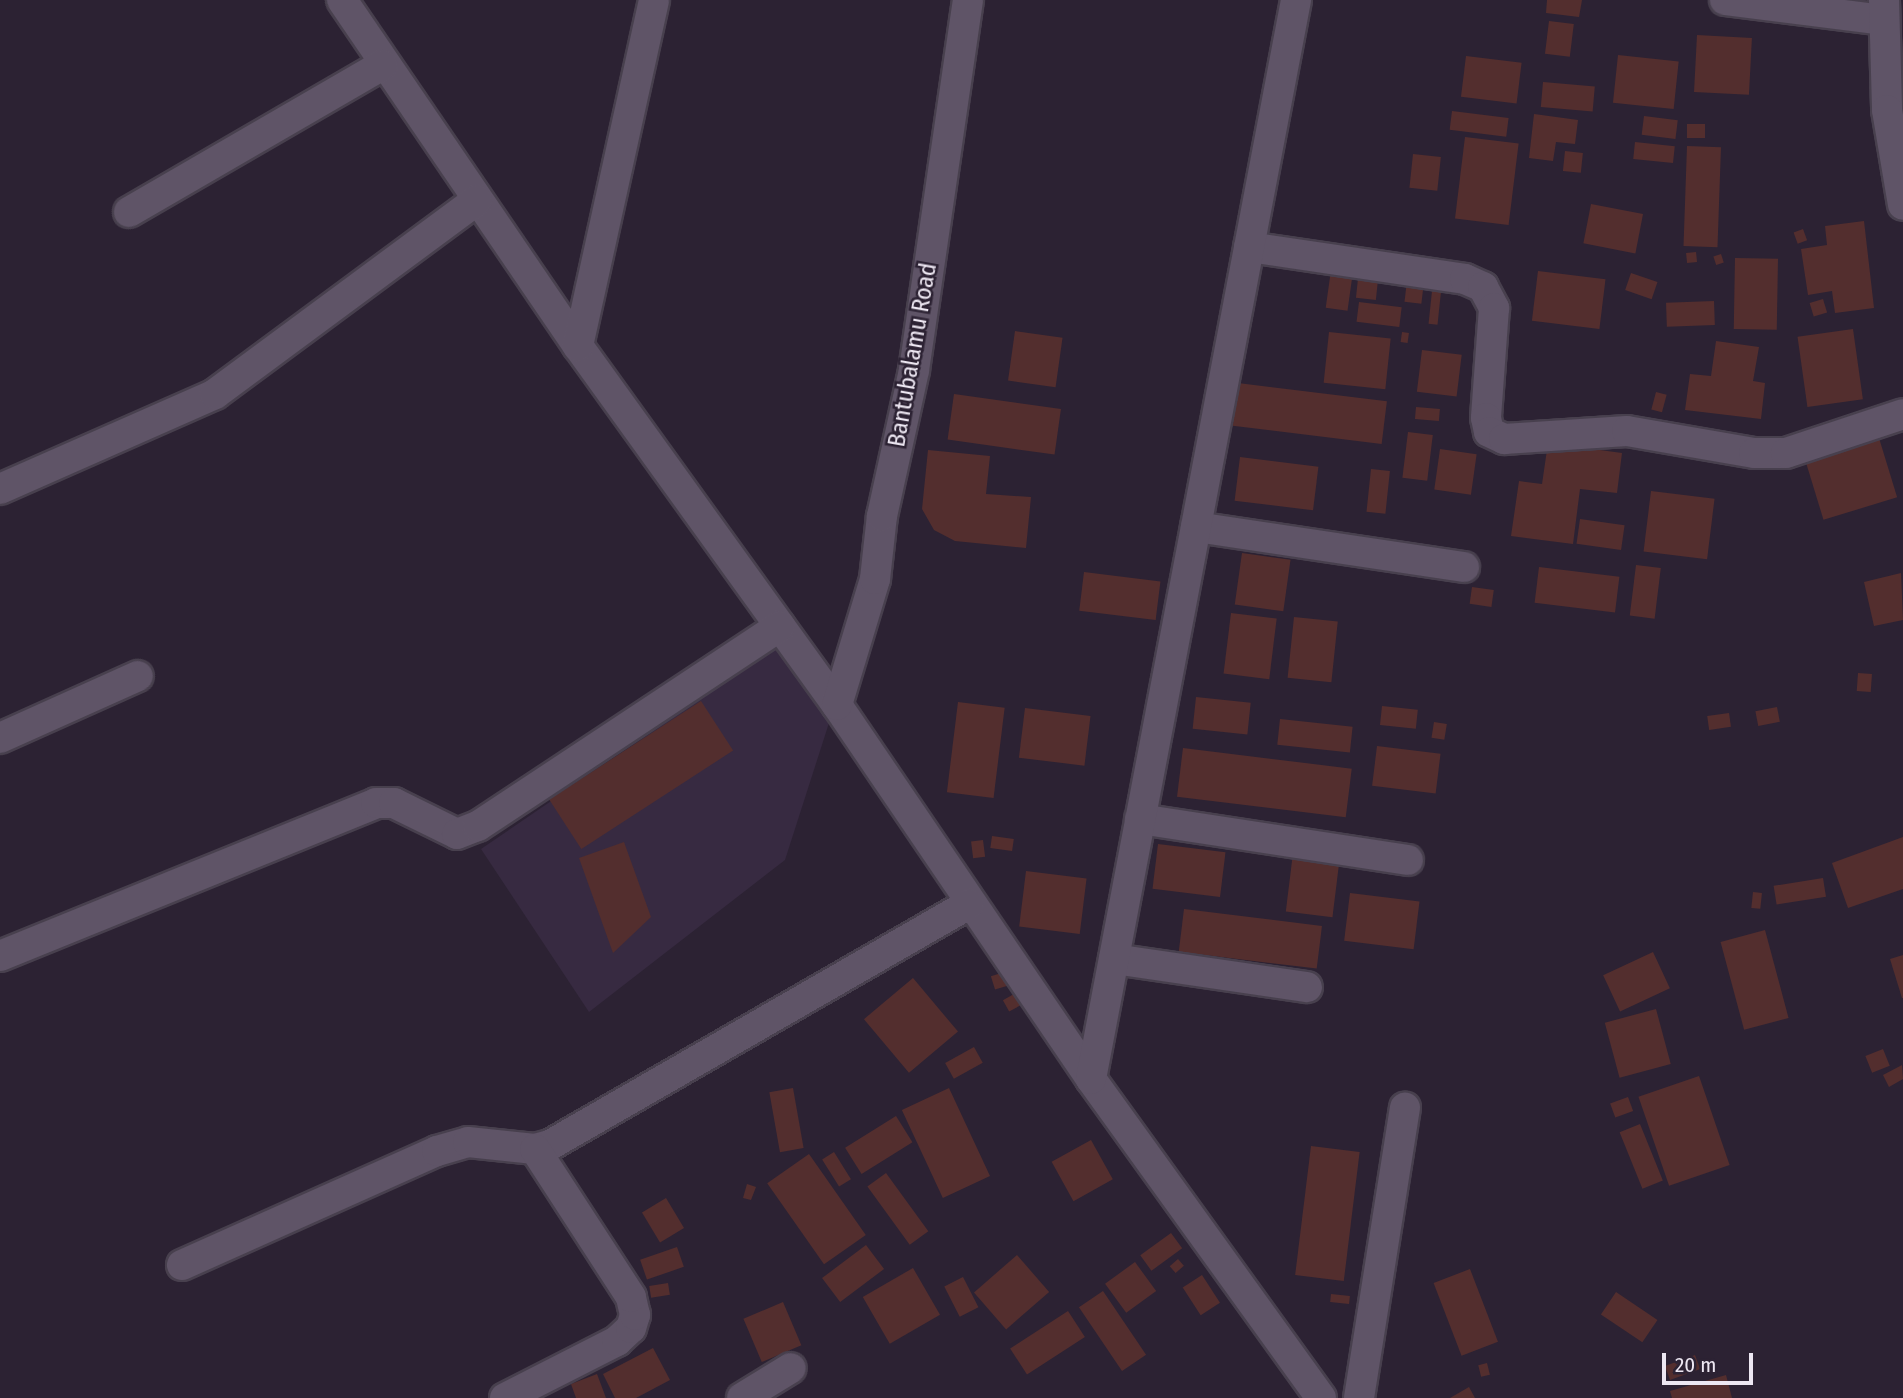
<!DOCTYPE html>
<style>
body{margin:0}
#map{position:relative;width:1903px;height:1398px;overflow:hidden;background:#2c2233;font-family:"Fira Sans Condensed",sans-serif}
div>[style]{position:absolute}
.built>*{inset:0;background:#372a41}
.building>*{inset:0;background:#532e2e;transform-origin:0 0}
.roads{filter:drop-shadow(2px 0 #48404e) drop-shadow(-2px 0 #48404e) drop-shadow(0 2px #48404e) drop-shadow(0 -2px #48404e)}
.minor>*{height:30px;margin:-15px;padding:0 15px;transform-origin:15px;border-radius:15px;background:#5f5467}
span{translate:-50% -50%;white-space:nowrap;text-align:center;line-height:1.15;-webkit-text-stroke:5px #2c2233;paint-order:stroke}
.street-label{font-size:24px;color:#ede7f2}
.scale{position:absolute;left:1662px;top:1353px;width:91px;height:32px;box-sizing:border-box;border:4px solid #ede7f2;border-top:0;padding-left:9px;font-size:21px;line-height:24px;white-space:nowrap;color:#ede7f2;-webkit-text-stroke:5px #2c2233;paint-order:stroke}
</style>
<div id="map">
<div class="built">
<div style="clip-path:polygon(778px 646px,829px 723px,785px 860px,589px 1012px,481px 849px)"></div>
</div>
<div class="building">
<div style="clip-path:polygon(1547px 0,1582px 0,1579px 17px,1546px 13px)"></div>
<div style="left:1549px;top:21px;width:25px;height:33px;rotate:7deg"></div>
<div style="left:1697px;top:35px;width:55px;height:57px;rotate:3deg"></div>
<div style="left:1618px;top:55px;width:61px;height:48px;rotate:6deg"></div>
<div style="left:1466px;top:56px;width:56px;height:41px;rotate:7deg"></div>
<div style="left:1543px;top:82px;width:52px;height:25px;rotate:5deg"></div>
<div style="left:1452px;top:111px;width:57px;height:19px;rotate:7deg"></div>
<div style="clip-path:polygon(1534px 114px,1578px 120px,1575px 144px,1556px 142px,1553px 161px,1529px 158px)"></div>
<div style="left:1644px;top:116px;width:34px;height:19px;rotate:7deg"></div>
<div style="left:1687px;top:124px;width:18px;height:14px"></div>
<div style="left:1465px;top:137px;width:54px;height:82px;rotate:7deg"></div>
<div style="left:1635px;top:142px;width:40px;height:17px;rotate:6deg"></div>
<div style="left:1687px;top:146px;width:34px;height:100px;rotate:2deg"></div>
<div style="left:1565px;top:151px;width:18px;height:20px;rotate:6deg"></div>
<div style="left:1413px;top:154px;width:28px;height:34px;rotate:6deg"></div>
<div style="left:1591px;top:204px;width:53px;height:40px;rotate:11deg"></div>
<div style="clip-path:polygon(1864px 221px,1874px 308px,1835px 313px,1832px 291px,1808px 295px,1801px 249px,1827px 245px,1825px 226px)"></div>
<div style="left:1803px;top:229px;width:12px;height:10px;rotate:70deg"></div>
<div style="left:1696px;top:252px;width:10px;height:10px;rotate:84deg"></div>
<div style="left:1721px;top:254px;width:9px;height:8px;rotate:72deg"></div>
<div style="left:1735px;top:258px;width:43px;height:71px;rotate:1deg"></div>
<div style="left:1359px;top:269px;width:20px;height:29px;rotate:6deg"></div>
<div style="left:1331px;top:270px;width:22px;height:38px;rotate:8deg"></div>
<div style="left:1538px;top:271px;width:68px;height:50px;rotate:7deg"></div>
<div style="left:1408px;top:273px;width:17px;height:29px;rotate:7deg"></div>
<div style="left:1631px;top:273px;width:28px;height:18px;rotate:19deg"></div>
<div style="left:1432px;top:291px;width:9px;height:33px;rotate:6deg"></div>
<div style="left:1823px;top:299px;width:14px;height:14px;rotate:73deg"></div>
<div style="left:1714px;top:301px;width:24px;height:48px;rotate:88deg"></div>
<div style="left:1359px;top:302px;width:43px;height:20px;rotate:7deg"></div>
<div style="left:1853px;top:329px;width:71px;height:56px;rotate:82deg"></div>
<div style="left:1015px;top:331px;width:48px;height:50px;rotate:8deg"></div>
<div style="left:1329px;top:332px;width:62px;height:51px;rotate:6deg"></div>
<div style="left:1402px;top:332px;width:7px;height:10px;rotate:8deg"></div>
<div style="clip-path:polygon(1716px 341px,1759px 347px,1753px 381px,1765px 383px,1761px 419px,1685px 410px,1690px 374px,1711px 376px)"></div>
<div style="left:1422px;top:350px;width:40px;height:42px;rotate:7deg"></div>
<div style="left:1238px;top:383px;width:150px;height:43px;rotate:7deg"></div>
<div style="left:1656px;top:392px;width:11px;height:18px;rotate:15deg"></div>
<div style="left:954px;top:394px;width:108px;height:46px;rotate:8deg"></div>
<div style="left:1416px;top:407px;width:24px;height:12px;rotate:5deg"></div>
<div style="left:1408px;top:432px;width:25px;height:46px;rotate:7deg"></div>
<div style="left:1879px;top:438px;width:62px;height:77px;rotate:73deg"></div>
<div style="clip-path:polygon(1548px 443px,1622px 453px,1617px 493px,1580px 489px,1573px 544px,1511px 536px,1519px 481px,1542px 484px)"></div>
<div style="left:1440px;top:449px;width:37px;height:41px;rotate:8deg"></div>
<div style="clip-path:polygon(928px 450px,990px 456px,986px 494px,1031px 497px,1026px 548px,955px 541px,934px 530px,922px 509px)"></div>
<div style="left:1240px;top:457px;width:79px;height:44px;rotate:7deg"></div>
<div style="left:1371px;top:469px;width:19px;height:43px;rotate:6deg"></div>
<div style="left:1651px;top:491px;width:64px;height:61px;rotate:7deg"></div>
<div style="left:1580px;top:519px;width:45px;height:25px;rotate:8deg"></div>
<div style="left:1242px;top:553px;width:49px;height:52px;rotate:8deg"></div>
<div style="left:1636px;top:565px;width:25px;height:51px;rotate:7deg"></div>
<div style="left:1539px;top:567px;width:81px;height:36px;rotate:7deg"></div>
<div style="left:1084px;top:572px;width:77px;height:39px;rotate:7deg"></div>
<div style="clip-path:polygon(1901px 573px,1903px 620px,1874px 626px,1864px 582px)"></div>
<div style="left:1472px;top:587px;width:22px;height:17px;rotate:8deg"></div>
<div style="left:1231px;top:613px;width:46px;height:61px;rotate:7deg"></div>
<div style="left:1294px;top:617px;width:44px;height:61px;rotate:6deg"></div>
<div style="left:1858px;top:673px;width:14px;height:18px;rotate:4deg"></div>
<div style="left:1196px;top:697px;width:55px;height:32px;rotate:6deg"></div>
<div style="left:701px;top:701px;width:59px;height:181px;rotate:57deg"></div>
<div style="left:958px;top:702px;width:47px;height:91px;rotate:7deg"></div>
<div style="left:1382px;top:706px;width:36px;height:19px;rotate:6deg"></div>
<div style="left:1777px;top:707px;width:15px;height:22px;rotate:79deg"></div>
<div style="left:1025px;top:708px;width:66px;height:50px;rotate:7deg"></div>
<div style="left:1729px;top:713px;width:14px;height:22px;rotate:82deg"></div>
<div style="left:1280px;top:719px;width:73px;height:26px;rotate:6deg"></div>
<div style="left:1434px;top:722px;width:13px;height:16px;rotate:9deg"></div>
<div style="left:1377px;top:746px;width:64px;height:40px;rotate:7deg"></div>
<div style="left:1183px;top:748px;width:170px;height:49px;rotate:7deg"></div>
<div style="left:992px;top:836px;width:22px;height:12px;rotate:8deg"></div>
<div style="clip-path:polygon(1903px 837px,1903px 889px,1848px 908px,1832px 863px)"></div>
<div style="left:983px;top:840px;width:17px;height:12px;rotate:83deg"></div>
<div style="clip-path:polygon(624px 842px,651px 917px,613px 953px,579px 858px)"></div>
<div style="left:1158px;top:844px;width:68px;height:45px;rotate:7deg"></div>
<div style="left:1293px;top:853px;width:47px;height:59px;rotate:7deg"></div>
<div style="left:1026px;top:871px;width:61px;height:56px;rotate:7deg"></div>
<div style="left:1823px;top:878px;width:19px;height:50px;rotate:81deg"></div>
<div style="left:1753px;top:892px;width:9px;height:16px;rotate:6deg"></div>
<div style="left:1350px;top:893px;width:70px;height:48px;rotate:7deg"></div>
<div style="left:1184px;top:909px;width:139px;height:43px;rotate:7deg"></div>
<div style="left:1765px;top:930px;width:91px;height:46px;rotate:75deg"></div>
<div style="left:1653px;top:952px;width:40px;height:55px;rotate:65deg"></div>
<div style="clip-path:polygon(1903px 955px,1903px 998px,1902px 998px,1890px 959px)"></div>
<div style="left:1011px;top:970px;width:14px;height:21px;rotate:73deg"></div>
<div style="left:913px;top:978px;width:70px;height:64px;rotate:50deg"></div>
<div style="left:1023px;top:989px;width:13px;height:23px;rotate:61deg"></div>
<div style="left:1656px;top:1009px;width:57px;height:53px;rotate:75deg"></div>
<div style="left:974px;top:1047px;width:18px;height:33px;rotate:61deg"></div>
<div style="left:1883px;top:1049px;width:18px;height:19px;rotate:68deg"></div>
<div style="clip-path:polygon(1902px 1065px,1903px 1079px,1889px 1087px,1883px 1075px)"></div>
<div style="left:1699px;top:1076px;width:94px;height:64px;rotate:71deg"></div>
<div style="left:793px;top:1088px;width:61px;height:24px;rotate:80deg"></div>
<div style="left:949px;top:1088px;width:97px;height:52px;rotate:65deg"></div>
<div style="left:1628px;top:1097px;width:15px;height:19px;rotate:70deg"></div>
<div style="left:896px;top:1116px;width:31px;height:60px;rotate:58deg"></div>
<div style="left:1640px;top:1124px;width:61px;height:22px;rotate:68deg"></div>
<div style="left:1091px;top:1140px;width:45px;height:45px;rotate:61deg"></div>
<div style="left:1311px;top:1146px;width:49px;height:130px;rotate:7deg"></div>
<div style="left:834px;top:1152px;width:32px;height:14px;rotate:58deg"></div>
<div style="left:809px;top:1154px;width:99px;height:51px;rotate:55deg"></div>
<div style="left:886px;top:1173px;width:72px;height:23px;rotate:54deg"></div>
<div style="clip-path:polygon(747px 1184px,756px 1187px,751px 1200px,743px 1198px)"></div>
<div style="left:666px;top:1198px;width:35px;height:28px;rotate:59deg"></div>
<div style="left:1171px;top:1233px;width:19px;height:38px;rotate:54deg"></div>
<div style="left:866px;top:1245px;width:30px;height:55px;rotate:53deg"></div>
<div style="left:677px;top:1247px;width:21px;height:39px;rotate:71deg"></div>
<div style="left:1017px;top:1255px;width:49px;height:57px;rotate:49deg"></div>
<div style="left:1178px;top:1259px;width:9px;height:11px;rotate:49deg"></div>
<div style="left:1135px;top:1262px;width:36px;height:37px;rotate:54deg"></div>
<div style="left:913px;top:1268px;width:54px;height:58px;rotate:60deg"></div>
<div style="left:1470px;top:1269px;width:78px;height:39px;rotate:69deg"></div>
<div style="left:1202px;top:1275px;width:33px;height:23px;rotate:57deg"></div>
<div style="left:963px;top:1277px;width:34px;height:21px;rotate:63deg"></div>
<div style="left:668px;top:1283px;width:12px;height:19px;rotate:81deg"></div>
<div style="left:1103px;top:1291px;width:77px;height:29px;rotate:56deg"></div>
<div style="left:1616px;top:1292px;width:50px;height:27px;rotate:34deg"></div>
<div style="left:1331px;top:1294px;width:19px;height:8px;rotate:6deg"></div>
<div style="left:783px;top:1302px;width:47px;height:43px;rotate:67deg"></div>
<div style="left:1068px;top:1311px;width:31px;height:69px;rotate:57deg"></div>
<div style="clip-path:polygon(653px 1348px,670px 1380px,636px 1398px,615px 1398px,603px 1374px)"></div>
<div style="left:1695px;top:1355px;width:15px;height:32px;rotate:70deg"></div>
<div style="left:1487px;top:1363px;width:12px;height:9px;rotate:76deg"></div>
<div style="clip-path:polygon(597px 1374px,606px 1398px,576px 1398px,571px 1384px)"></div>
<div style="clip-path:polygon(1726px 1375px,1732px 1398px,1672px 1398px,1670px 1391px)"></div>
<div style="clip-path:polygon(1469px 1387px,1475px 1398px,1450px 1398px)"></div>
</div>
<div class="roads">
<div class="minor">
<div style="left:342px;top:0;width:419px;rotate:55.7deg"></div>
<div style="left:578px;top:346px;width:443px;rotate:54.2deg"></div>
<div style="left:837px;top:705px;width:452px;rotate:55.8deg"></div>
<div style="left:1091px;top:1079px;width:393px;rotate:54.2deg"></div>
<div style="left:1725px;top:0;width:160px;rotate:7.2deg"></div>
<div style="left:1884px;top:0;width:110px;rotate:88.4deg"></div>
<div style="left:1887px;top:110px;width:96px;rotate:80.4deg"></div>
<div style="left:129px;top:212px;width:293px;rotate:-30.1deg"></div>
<div style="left:1249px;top:247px;width:218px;rotate:8.4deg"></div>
<div style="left:1465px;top:279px;width:20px;rotate:24deg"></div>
<div style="left:1483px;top:287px;width:24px;rotate:62deg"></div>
<div style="left:1494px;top:308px;width:110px;rotate:94.2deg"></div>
<div style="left:1486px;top:418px;width:14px;rotate:78deg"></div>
<div style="left:1489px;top:432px;width:17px;rotate:25deg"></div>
<div style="left:1504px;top:439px;width:123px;rotate:-3.7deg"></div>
<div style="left:1627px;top:431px;width:129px;rotate:9.8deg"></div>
<div style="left:1754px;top:453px;width:32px"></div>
<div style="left:1786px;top:453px;width:123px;rotate:-18.4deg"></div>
<div style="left:578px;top:346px;width:354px;rotate:-77.6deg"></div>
<div style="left:0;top:489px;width:235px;rotate:-23.8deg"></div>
<div style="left:215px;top:394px;width:326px;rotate:-36.5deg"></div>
<div style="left:1196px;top:527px;width:271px;rotate:8.5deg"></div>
<div style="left:837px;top:705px;width:132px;rotate:-73.2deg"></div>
<div style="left:875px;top:579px;width:63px;rotate:-83.7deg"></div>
<div style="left:882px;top:516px;width:149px;rotate:-77.6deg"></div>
<div style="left:914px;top:370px;width:374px;rotate:-81.7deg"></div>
<div style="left:0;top:738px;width:151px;rotate:-24.2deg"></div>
<div style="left:1140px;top:819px;width:271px;rotate:8.7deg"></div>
<div style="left:0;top:956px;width:406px;rotate:-22.1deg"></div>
<div style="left:376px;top:803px;width:18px"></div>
<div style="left:394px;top:803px;width:70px;rotate:26.2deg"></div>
<div style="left:457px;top:834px;width:22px;rotate:-21deg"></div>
<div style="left:478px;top:826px;width:362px;rotate:-33.5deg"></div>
<div style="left:1114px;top:959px;width:195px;rotate:8.3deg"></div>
<div style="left:1091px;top:1079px;width:1098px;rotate:-79.24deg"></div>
<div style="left:182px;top:1265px;width:279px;rotate:-24.1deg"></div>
<div style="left:437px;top:1151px;width:32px;rotate:-16deg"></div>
<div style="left:468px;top:1142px;width:67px;rotate:6deg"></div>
<div style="left:535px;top:1149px;width:16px;rotate:-15deg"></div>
<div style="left:550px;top:1145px;width:483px;rotate:-29.9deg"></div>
<div style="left:505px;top:1398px;width:126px;rotate:-27deg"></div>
<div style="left:617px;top:1341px;width:19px;rotate:-43deg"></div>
<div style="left:631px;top:1328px;width:14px;rotate:-73deg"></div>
<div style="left:635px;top:1315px;width:18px;rotate:-103deg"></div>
<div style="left:631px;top:1297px;width:176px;rotate:-123deg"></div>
<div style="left:742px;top:1398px;width:57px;rotate:-31.5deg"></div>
<div style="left:1359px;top:1398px;width:294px;rotate:-81deg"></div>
</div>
</div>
<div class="street-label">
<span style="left:913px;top:355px;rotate:-80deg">Bantubalamu Road</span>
</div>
<div class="scale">20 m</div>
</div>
